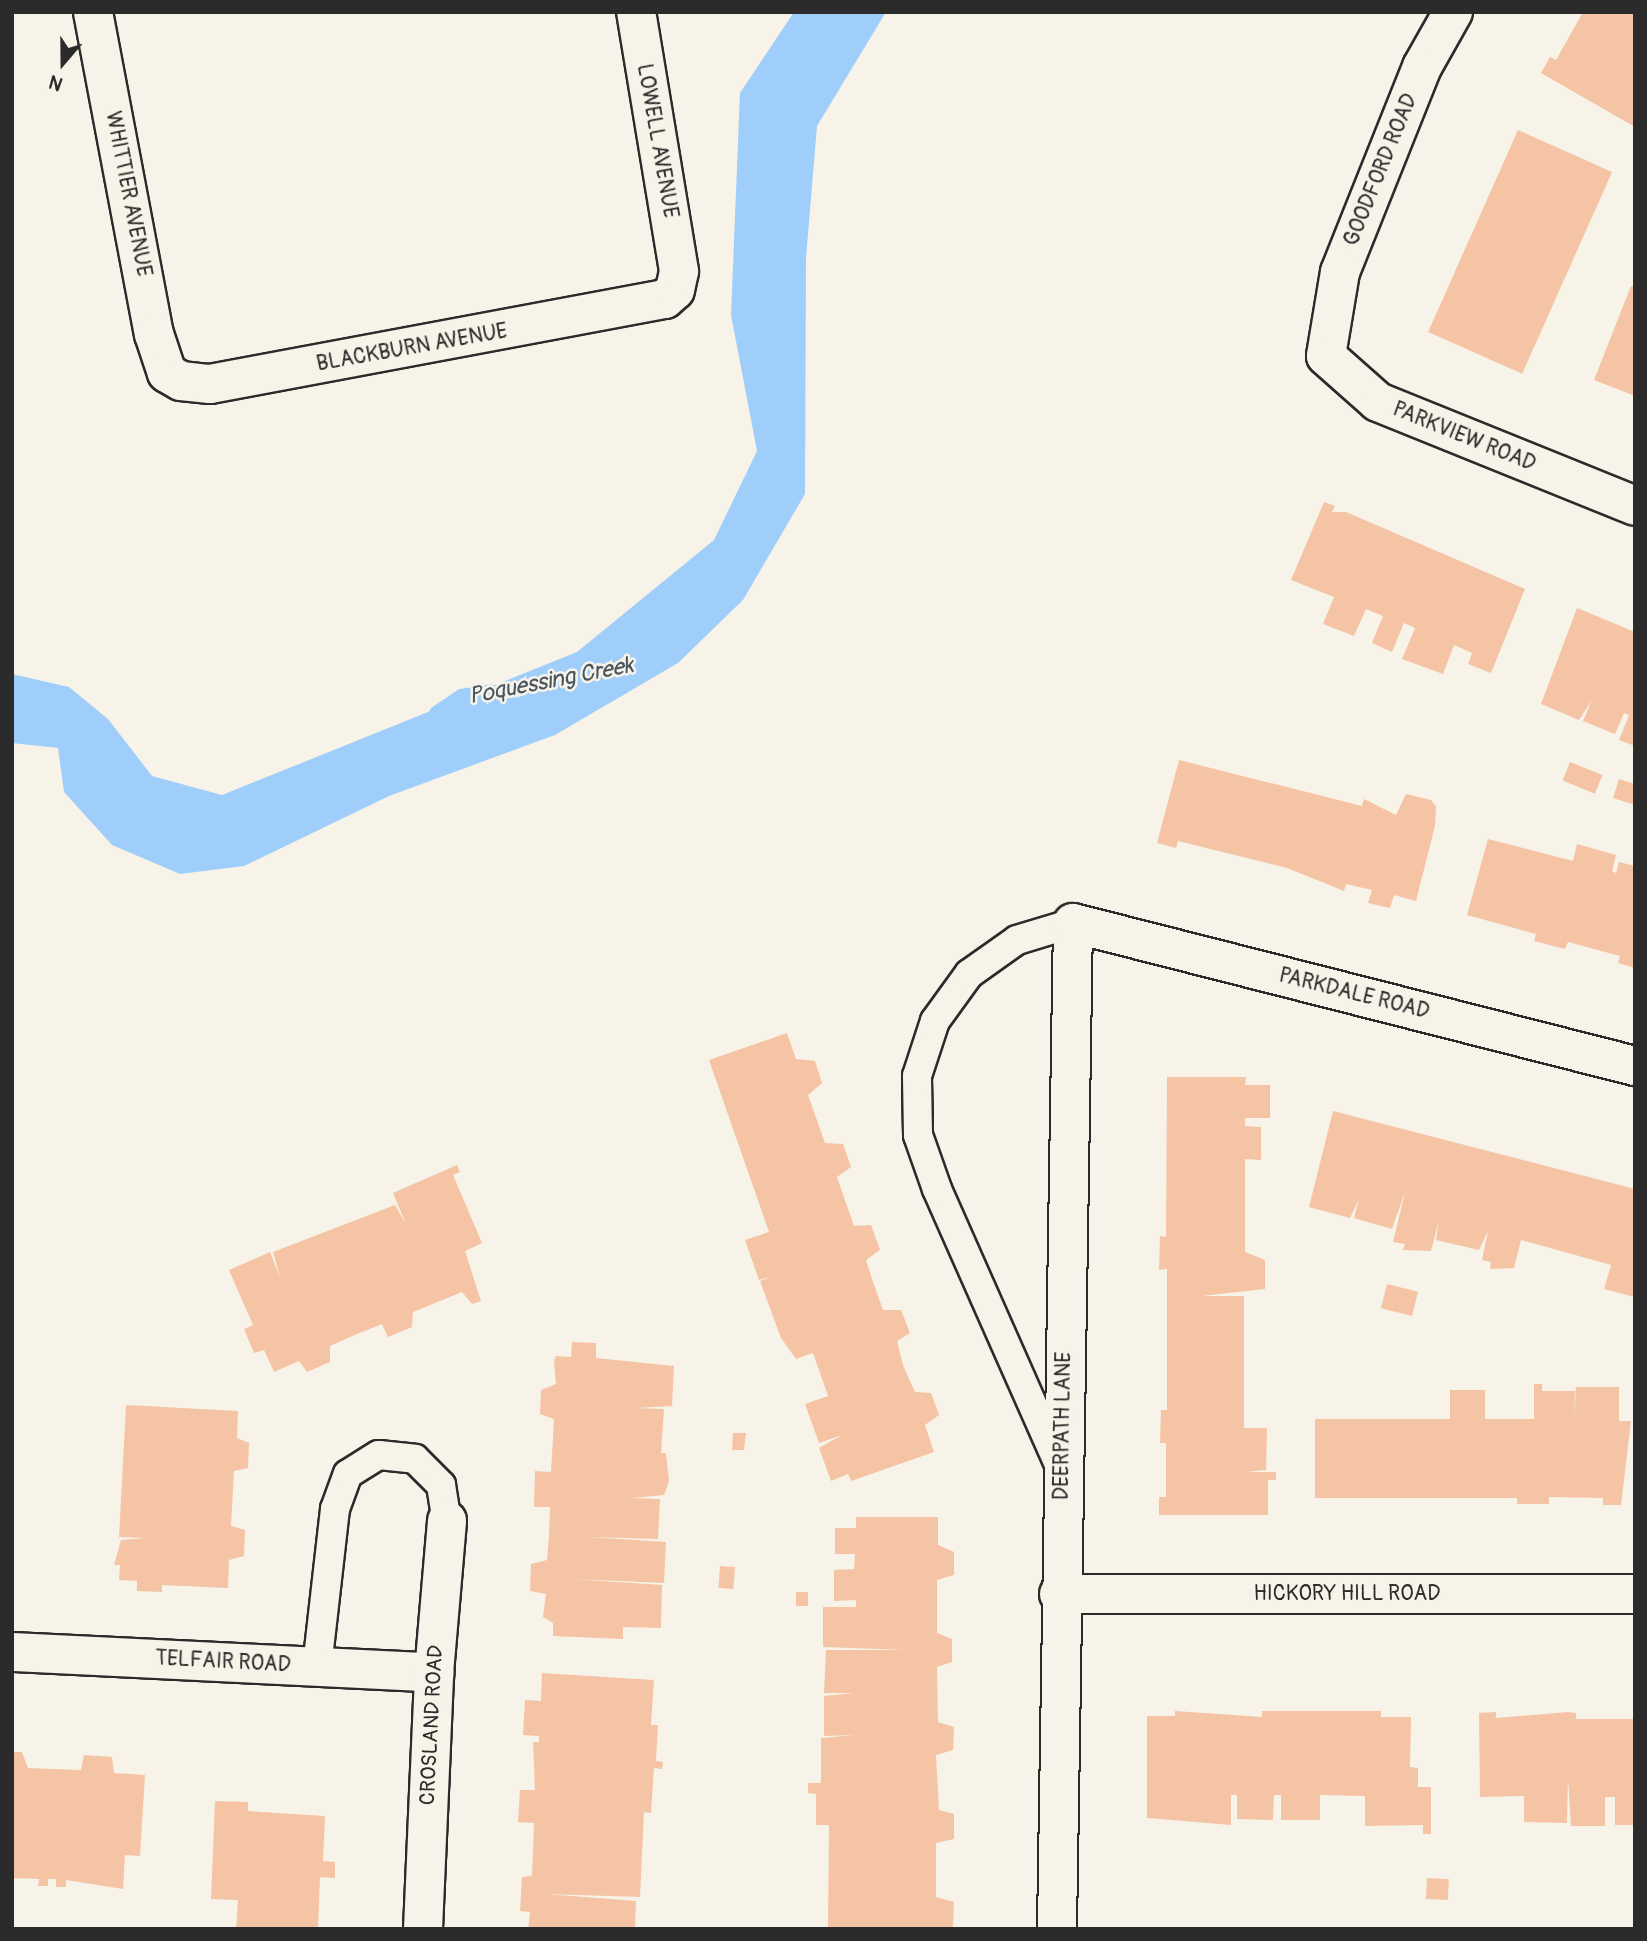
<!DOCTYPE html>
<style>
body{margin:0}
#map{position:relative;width:1647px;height:1941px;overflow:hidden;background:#f7f3e8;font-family:Pangolin,sans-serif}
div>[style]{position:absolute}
.water>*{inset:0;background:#a0cefb}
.stream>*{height:14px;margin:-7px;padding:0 7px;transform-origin:7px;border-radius:7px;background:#a0cefb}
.building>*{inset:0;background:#f5c4a5;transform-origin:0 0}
.roads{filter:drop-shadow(2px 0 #2b2b2b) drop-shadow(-2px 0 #2b2b2b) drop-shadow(0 2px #2b2b2b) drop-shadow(0 -2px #2b2b2b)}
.lane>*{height:28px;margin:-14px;padding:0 14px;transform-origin:14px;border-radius:14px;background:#f7f3e8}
.street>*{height:38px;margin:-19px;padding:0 19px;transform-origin:19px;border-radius:19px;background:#f7f3e8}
span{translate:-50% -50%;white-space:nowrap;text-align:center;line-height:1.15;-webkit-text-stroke:5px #f7f3e8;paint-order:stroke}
.street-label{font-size:21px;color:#2b2b2b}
.water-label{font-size:23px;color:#48545f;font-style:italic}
.frame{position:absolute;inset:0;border:14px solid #2b2b2b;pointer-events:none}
.north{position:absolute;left:28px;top:28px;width:70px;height:70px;-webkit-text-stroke:5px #f7f3e8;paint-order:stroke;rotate:200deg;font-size:19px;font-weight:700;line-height:28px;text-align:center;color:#2b2b2b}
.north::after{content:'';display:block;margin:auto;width:24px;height:32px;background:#2b2b2b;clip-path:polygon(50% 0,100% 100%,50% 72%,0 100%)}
</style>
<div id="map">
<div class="water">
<div style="clip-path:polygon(794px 12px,886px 12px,817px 126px,806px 258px,805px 494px,743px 600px,678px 663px,555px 735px,389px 796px,244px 866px,180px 874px,112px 845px,64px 792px,58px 748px,12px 743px,12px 674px,69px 687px,108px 719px,152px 776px,222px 795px,577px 652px,714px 540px,757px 451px,731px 315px,740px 93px)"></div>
</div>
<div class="stream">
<div style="left:436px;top:713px;width:30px;rotate:-34deg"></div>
<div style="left:461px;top:696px;width:30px;rotate:-9deg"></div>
</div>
<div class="building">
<div style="clip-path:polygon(1583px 12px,1635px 12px,1635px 127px,1541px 73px,1550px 57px,1556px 60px)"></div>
<div style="left:1518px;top:130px;width:103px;height:221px;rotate:24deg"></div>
<div style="clip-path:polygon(1631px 286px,1635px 287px,1635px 396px,1594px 380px)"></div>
<div style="clip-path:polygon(1324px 502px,1335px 506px,1332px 512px,1346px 512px,1525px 589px,1491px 673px,1468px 664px,1472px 653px,1454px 645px,1443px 674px,1402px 659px,1415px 628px,1404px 623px,1392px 652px,1372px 643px,1383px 616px,1366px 609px,1354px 636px,1323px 624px,1334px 597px,1291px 580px)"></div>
<div style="clip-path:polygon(1577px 608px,1635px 632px,1635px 746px,1619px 740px,1629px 715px,1624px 713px,1615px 734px,1583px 721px,1592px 700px,1579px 720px,1541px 704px)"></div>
<div style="clip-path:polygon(1179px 760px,1362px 806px,1364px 799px,1396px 815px,1406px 794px,1431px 800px,1436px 806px,1435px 826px,1416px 901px,1394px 895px,1390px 908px,1368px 903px,1372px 890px,1346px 884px,1344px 891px,1287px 868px,1178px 841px,1176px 848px,1157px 843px)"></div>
<div style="left:1570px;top:762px;width:35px;height:20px;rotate:22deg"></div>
<div style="clip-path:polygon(1619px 779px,1635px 784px,1635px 805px,1613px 798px)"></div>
<div style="clip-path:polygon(1488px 839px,1573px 861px,1577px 844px,1616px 855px,1612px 871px,1616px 873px,1619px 862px,1635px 866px,1635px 968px,1618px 963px,1620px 956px,1568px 942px,1565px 949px,1534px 941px,1536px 934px,1467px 915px)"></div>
<div style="clip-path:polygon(787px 1033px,796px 1059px,815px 1061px,822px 1083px,808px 1095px,825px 1143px,843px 1144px,851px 1167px,837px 1177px,854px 1226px,871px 1225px,880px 1250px,866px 1260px,872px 1279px,883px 1310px,901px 1310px,910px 1333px,897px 1341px,903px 1365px,915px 1392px,931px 1393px,939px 1415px,925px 1425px,934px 1452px,851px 1481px,848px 1474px,831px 1481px,819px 1448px,842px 1435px,819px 1443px,805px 1404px,828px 1396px,813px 1353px,796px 1359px,781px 1338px,760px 1281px,773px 1276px,759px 1280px,745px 1240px,769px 1232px,709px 1060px)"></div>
<div style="clip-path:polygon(1167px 1077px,1246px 1077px,1245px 1085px,1270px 1085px,1270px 1118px,1245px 1118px,1245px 1126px,1261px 1127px,1261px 1160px,1245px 1159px,1245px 1252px,1265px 1260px,1265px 1289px,1202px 1296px,1244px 1296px,1244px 1428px,1267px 1428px,1266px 1470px,1246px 1472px,1276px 1472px,1276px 1480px,1268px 1480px,1268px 1515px,1159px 1515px,1159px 1497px,1166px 1497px,1166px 1443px,1160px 1443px,1161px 1410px,1167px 1410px,1167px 1269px,1159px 1270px,1160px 1236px,1166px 1237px)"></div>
<div style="clip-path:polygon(1333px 1111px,1635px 1189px,1635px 1297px,1604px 1289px,1611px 1265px,1521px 1240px,1514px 1268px,1490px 1269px,1491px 1262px,1482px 1260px,1488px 1231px,1479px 1250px,1436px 1240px,1439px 1220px,1431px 1251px,1403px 1250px,1405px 1244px,1393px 1242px,1405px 1192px,1392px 1229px,1354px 1218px,1359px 1199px,1350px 1218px,1309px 1207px)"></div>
<div style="clip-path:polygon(457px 1165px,460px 1172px,453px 1175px,482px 1243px,465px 1251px,481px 1301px,472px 1304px,462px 1292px,413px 1312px,412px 1327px,388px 1337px,382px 1324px,357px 1334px,330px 1346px,330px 1362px,307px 1372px,299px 1361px,274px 1372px,264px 1350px,254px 1353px,244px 1329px,253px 1325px,229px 1270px,270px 1252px,280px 1277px,273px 1252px,395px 1205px,406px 1224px,393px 1193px)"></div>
<div style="left:1387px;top:1284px;width:32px;height:25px;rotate:14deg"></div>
<div style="clip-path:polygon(572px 1342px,596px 1343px,596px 1358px,674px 1366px,672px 1406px,637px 1408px,664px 1409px,661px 1453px,666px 1453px,669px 1481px,664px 1495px,632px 1498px,660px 1499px,658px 1539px,589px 1537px,666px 1542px,664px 1583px,572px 1579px,662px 1585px,661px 1628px,623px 1627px,623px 1639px,553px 1636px,553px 1623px,543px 1617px,546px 1594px,530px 1591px,531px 1564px,547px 1560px,549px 1535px,550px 1507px,534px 1507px,535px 1471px,551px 1472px,554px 1419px,540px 1414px,541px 1390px,556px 1384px,554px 1361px,556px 1356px,571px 1357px)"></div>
<div style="clip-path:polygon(1534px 1384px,1542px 1384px,1542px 1391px,1575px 1391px,1574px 1421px,1576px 1387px,1619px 1387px,1619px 1421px,1631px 1421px,1621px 1505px,1603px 1505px,1603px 1498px,1549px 1497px,1549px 1504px,1517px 1504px,1517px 1498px,1315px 1498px,1315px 1419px,1450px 1419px,1450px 1390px,1485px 1390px,1485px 1419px,1534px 1419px)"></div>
<div style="clip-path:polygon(126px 1405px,238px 1411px,237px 1438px,249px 1443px,248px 1468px,234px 1471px,231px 1526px,245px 1530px,244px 1556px,229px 1560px,228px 1588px,162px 1585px,162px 1592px,137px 1591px,137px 1581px,119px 1580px,120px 1565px,114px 1565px,121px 1540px,146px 1538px,119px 1537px)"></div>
<div style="clip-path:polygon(733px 1433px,746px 1433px,744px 1450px,732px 1450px)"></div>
<div style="clip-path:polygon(856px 1517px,938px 1517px,938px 1545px,954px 1552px,954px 1575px,937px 1580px,937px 1633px,952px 1639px,952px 1662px,937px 1667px,938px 1722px,954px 1727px,953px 1750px,936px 1755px,939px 1810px,954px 1814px,954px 1839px,936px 1843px,936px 1897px,954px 1902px,953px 1927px,945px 1929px,828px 1929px,829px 1825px,816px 1825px,816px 1794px,808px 1793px,808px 1783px,821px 1783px,821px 1738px,855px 1735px,824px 1736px,824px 1696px,854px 1693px,824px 1693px,826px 1650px,906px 1650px,823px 1647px,823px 1607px,856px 1607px,856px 1600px,834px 1601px,834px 1570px,854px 1569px,855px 1554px,835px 1554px,835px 1528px,856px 1528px)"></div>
<div style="left:720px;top:1566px;width:15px;height:22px;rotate:4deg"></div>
<div style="left:796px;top:1592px;width:12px;height:14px"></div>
<div style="clip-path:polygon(542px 1673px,654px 1680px,651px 1725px,658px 1725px,656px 1761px,663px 1762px,662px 1769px,654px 1768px,651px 1813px,644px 1812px,640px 1897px,546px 1894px,636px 1901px,635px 1929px,528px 1929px,530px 1912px,520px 1911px,522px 1877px,532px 1876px,534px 1823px,518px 1822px,520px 1790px,535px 1790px,533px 1742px,539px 1742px,539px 1736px,523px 1735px,525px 1700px,541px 1701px)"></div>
<div style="clip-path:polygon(1175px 1711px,1262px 1717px,1262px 1711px,1381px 1711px,1381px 1717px,1411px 1717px,1410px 1767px,1418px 1768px,1418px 1787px,1431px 1787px,1431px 1834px,1423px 1834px,1423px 1825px,1365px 1826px,1365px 1796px,1320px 1795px,1320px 1820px,1281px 1820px,1281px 1795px,1274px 1795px,1273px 1820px,1237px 1819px,1237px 1795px,1231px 1795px,1231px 1825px,1147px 1818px,1147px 1716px,1175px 1716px)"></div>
<div style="clip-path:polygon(1496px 1712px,1496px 1718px,1569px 1712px,1576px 1713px,1576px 1719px,1635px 1719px,1635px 1825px,1615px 1825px,1615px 1797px,1605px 1797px,1605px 1826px,1571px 1826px,1568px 1779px,1567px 1823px,1524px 1822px,1524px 1796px,1480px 1797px,1479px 1713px)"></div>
<div style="clip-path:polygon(12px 1752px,22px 1752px,28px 1768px,81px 1770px,84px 1755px,112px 1757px,114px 1773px,145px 1775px,140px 1856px,125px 1855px,123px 1889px,66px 1880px,66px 1887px,56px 1887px,56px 1879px,48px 1879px,48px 1886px,38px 1886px,39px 1879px,12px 1878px)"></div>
<div style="clip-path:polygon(215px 1801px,248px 1802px,248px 1811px,325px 1816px,323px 1861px,335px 1862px,335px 1878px,320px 1877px,318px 1929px,236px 1929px,238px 1900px,211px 1899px)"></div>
<div style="left:1427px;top:1878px;width:22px;height:21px;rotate:3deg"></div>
</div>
<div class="roads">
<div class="lane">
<div style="left:1061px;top:1469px;width:306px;rotate:-113.9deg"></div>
<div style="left:937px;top:1189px;width:57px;rotate:-109.4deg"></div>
<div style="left:918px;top:1135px;width:59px;rotate:-91deg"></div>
<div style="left:917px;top:1076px;width:58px;rotate:-71.9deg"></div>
<div style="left:935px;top:1021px;width:58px;rotate:-54.1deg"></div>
<div style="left:969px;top:974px;width:59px;rotate:-35.3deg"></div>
<div style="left:1017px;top:940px;width:59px;rotate:-16.9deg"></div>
<div style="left:317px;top:1667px;width:159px;rotate:-83.5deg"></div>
<div style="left:335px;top:1509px;width:37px;rotate:-70deg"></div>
<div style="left:348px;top:1474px;width:36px;rotate:-32deg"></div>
<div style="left:379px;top:1455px;width:36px;rotate:6deg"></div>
<div style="left:415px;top:1459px;width:37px;rotate:45deg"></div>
<div style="left:441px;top:1485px;width:36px;rotate:81deg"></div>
</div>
<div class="street">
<div style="left:93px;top:12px;width:328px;rotate:79.3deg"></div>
<div style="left:154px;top:334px;width:41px;rotate:71.6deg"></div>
<div style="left:167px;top:373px;width:16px;rotate:30deg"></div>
<div style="left:181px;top:381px;width:29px;rotate:6deg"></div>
<div style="left:210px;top:384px;width:463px;rotate:-10.6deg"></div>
<div style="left:665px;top:299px;width:13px;rotate:-42deg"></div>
<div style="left:675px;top:290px;width:19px;rotate:-78deg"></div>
<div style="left:679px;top:271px;width:263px;rotate:-99.4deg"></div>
<div style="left:1453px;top:12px;width:63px;rotate:119.4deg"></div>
<div style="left:1422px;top:67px;width:221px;rotate:111.8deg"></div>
<div style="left:1340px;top:272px;width:85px;rotate:99.5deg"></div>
<div style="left:1326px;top:356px;width:69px;rotate:41.5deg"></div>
<div style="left:1378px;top:402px;width:277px;rotate:22deg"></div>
<div style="left:1059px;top:1594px;width:576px"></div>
<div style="left:12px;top:1652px;width:423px;rotate:2.8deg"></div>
<div style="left:423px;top:1929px;width:256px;rotate:-87.5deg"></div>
<div style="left:434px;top:1673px;width:153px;rotate:-85.1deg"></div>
<div style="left:1057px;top:1929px;width:1006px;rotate:-89.09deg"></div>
<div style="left:1073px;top:923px;width:580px;rotate:14.28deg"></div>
</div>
</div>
<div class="street-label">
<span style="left:657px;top:141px;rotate:80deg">LOWELL AVENUE</span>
<span style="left:1381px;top:170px;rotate:-68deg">GOODFORD ROAD</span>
<span style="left:128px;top:194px;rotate:79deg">WHITTIER AVENUE</span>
<span style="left:412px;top:348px;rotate:-10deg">BLACKBURN AVENUE</span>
<span style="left:1464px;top:437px;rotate:22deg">PARKVIEW ROAD</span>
<span style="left:1354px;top:994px;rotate:14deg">PARKDALE ROAD</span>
<span style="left:1063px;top:1426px;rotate:-89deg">DEERPATH LANE</span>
<span style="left:1347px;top:1594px">HICKORY HILL ROAD</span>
<span style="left:223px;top:1662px;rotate:3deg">TELFAIR ROAD</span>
<span style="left:432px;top:1725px;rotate:-87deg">CROSLAND ROAD</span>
</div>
<div class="water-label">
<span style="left:551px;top:681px;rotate:-11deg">Poquessing Creek</span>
</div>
<div class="frame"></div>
<div class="north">N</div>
</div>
